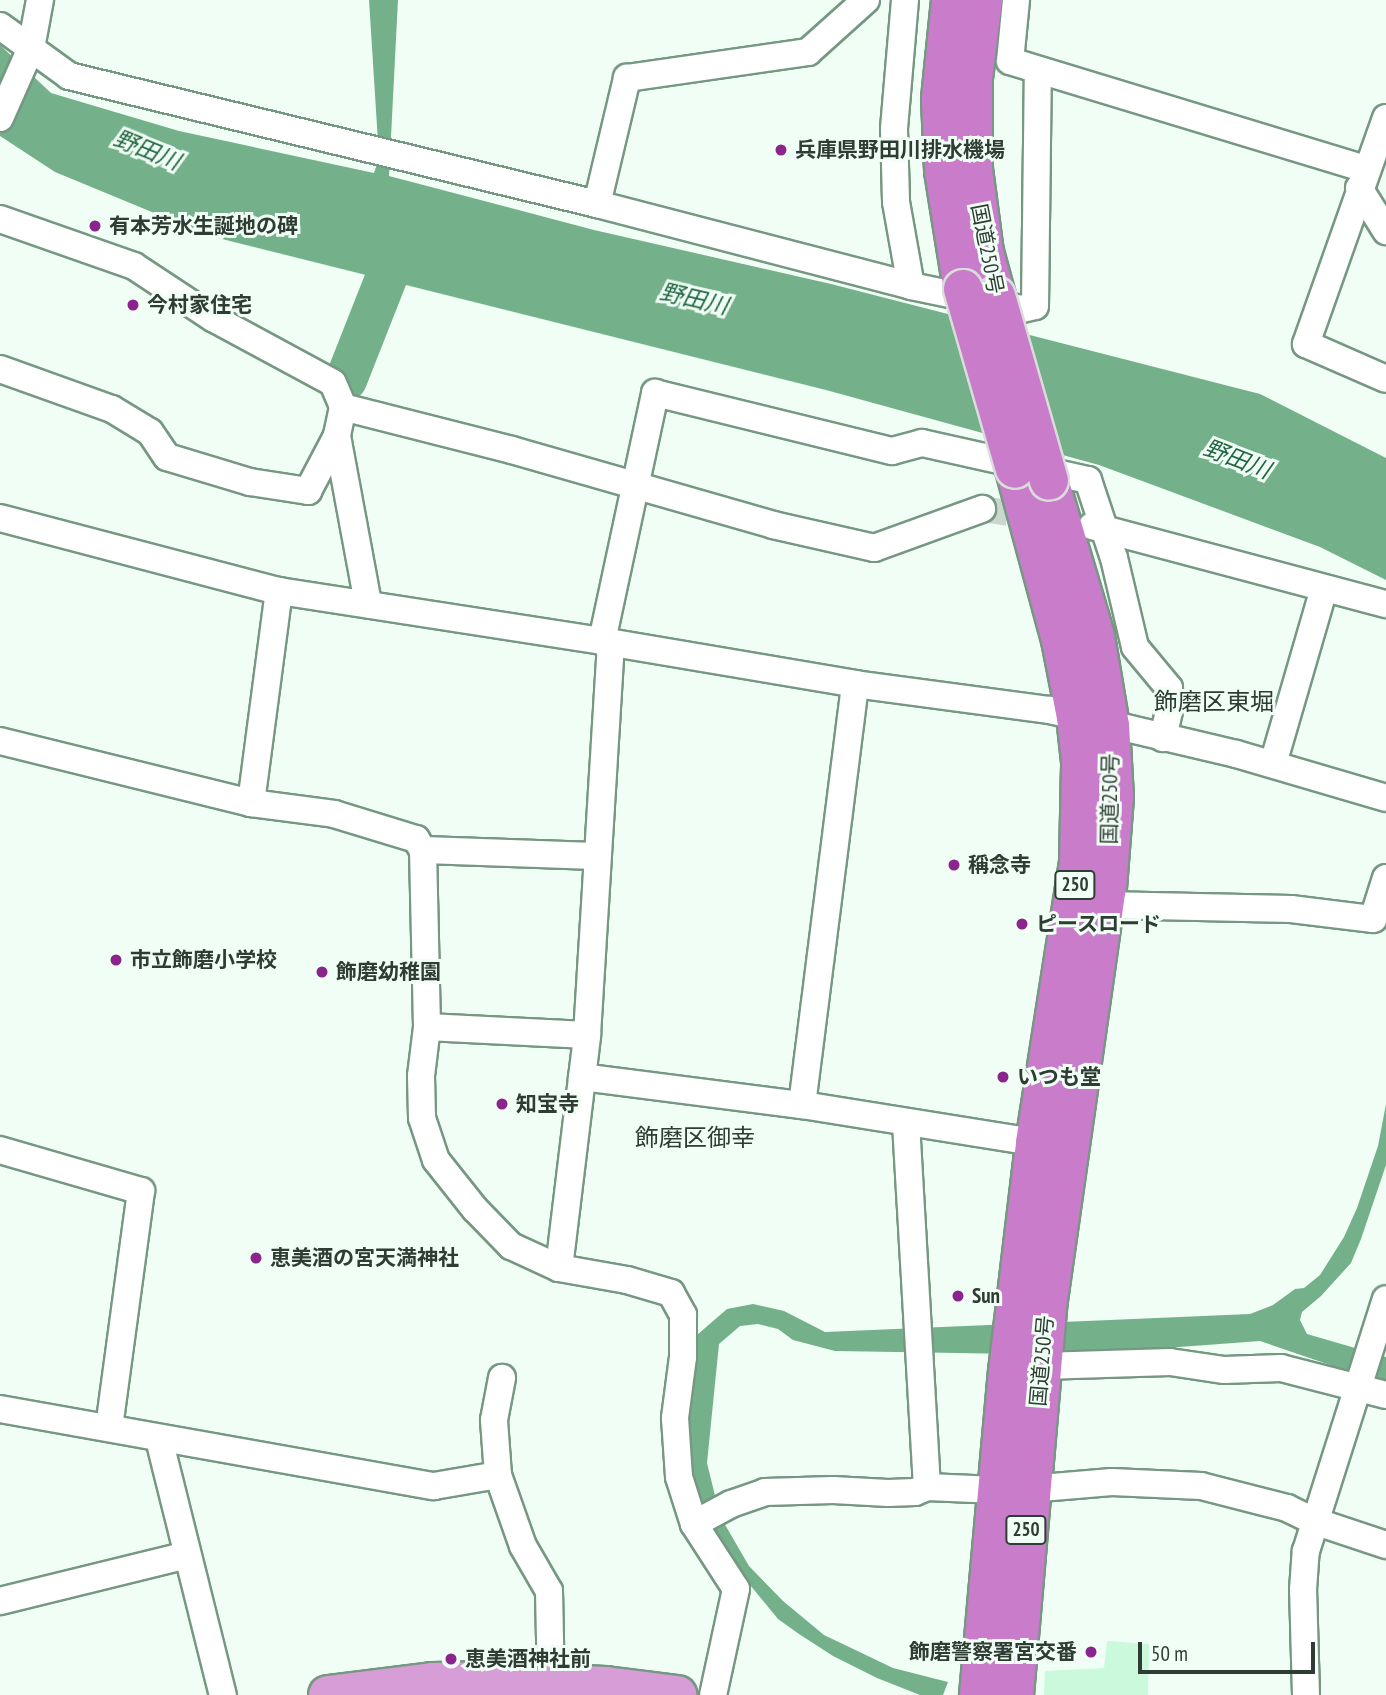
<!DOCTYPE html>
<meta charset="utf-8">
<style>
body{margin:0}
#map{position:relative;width:1386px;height:1695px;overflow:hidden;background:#f0fef5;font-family:"PT Sans Narrow","Noto Sans JP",sans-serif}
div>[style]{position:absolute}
.green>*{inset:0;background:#cbf9db}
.water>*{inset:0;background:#74b18b}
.river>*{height:42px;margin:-21px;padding:0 21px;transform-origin:21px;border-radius:21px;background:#74b18b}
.minor-tunnel>*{height:26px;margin-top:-13px;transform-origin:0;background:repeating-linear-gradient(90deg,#c9d7ce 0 26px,transparent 0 39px)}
.roads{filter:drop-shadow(2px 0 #769882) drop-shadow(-2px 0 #769882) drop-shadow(0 2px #769882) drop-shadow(0 -2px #769882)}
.minor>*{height:26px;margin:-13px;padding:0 13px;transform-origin:13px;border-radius:13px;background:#fff}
.primary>*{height:38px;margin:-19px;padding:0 19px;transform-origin:19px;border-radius:19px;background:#d69dd7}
.trunk>*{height:38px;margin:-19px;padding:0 19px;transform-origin:19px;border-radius:19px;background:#c87cca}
.bridges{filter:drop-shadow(2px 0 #d9dcda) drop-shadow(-2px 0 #d9dcda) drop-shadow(0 2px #d9dcda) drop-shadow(0 -2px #d9dcda)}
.trunk-bridge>*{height:38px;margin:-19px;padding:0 19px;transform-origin:19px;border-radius:19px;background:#c87cca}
.dots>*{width:19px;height:19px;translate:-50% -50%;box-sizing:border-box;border:4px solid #f0fef5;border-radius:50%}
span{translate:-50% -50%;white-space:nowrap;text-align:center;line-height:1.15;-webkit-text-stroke:6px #f0fef5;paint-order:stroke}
.shield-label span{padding:2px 5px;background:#f0fef5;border:2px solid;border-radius:5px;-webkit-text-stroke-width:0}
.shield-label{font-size:19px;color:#2e3c33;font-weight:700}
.poi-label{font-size:21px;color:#2e3c33;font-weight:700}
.left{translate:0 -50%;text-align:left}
.right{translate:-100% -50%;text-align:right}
.street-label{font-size:21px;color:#2e3c33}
.water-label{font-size:23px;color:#226641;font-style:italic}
.quarter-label{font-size:24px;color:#2e3c33}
.scale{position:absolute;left:1138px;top:1642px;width:177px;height:32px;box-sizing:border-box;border:4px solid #2e3c33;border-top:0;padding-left:9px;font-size:21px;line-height:24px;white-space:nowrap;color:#2e3c33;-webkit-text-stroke:5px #f0fef5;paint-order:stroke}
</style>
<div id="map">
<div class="green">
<div style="clip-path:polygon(1107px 1641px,1149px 1644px,1148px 1695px,1044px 1695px,1045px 1671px,1104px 1668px)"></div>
</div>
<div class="water">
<div style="clip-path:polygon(369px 0,398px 0,389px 176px,594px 230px,831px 284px,1260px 394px,1386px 458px,1386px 580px,1320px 547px,1099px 465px,826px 390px,210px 236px,55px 172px,0 136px,0 45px,51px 93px,179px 131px,374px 173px,379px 158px)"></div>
<div style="clip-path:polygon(1386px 1104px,1386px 1165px,1361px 1239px,1351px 1263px,1321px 1296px,1302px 1312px,1300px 1320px,1307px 1334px,1386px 1357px,1386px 1384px,1260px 1341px,1072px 1355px,835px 1351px,793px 1340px,778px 1329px,758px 1324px,740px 1326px,719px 1344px,707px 1463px,720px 1516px,749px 1566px,783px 1601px,824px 1635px,893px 1668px,948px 1682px,943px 1695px,920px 1695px,877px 1678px,833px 1656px,799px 1634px,778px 1619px,709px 1535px,684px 1450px,697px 1335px,727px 1309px,753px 1304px,784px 1311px,825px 1332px,1250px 1314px,1273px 1305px,1295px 1289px,1304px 1288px,1320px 1275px,1344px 1237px,1357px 1208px,1378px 1146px)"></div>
</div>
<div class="river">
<div style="left:346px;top:380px;width:158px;rotate:-68.5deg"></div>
</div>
<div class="minor-tunnel">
<div style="left:982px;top:509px;width:61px;rotate:8.5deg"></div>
</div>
<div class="roads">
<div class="minor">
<div style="left:905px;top:0;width:129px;rotate:94.9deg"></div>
<div style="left:894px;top:129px;width:73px;rotate:88.4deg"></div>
<div style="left:896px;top:202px;width:85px;rotate:79.9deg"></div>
<div style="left:1016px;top:0;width:61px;rotate:95.6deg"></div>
<div style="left:1010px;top:61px;width:371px;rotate:16.9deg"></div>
<div style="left:0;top:26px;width:85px;rotate:35.9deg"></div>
<div style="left:69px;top:76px;width:543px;rotate:13.63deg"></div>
<div style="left:597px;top:204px;width:325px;rotate:14.6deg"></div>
<div style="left:911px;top:286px;width:113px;rotate:11.7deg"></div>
<div style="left:1022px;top:309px;width:13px;rotate:-13deg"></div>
<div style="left:1035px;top:306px;width:236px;rotate:-89.3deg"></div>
<div style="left:0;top:118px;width:77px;rotate:-66.1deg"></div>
<div style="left:31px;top:48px;width:49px;rotate:-79.4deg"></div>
<div style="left:1386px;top:118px;width:240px;rotate:109.5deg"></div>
<div style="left:1306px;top:344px;width:87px;rotate:23.6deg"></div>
<div style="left:1359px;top:188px;width:51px;rotate:57.9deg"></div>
<div style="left:597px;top:204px;width:130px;rotate:-76.6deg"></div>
<div style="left:627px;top:78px;width:183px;rotate:-8.2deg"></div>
<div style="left:808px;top:52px;width:78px;rotate:-41.9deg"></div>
<div style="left:0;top:219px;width:142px;rotate:19.3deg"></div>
<div style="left:134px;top:266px;width:95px;rotate:33.4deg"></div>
<div style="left:213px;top:318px;width:136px;rotate:28.4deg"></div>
<div style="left:333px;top:383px;width:26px;rotate:67deg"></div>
<div style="left:343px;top:407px;width:30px;rotate:102deg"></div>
<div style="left:337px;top:436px;width:171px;rotate:79.5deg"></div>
<div style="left:0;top:369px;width:119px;rotate:19.7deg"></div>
<div style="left:112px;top:409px;width:44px;rotate:31.2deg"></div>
<div style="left:150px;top:432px;width:30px;rotate:56deg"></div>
<div style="left:167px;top:457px;width:87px;rotate:16.8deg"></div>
<div style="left:250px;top:482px;width:59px;rotate:8.8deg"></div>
<div style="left:308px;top:491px;width:62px;rotate:-62.2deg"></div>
<div style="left:343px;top:407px;width:174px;rotate:14.3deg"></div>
<div style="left:512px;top:450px;width:272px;rotate:16deg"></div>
<div style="left:773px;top:525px;width:104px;rotate:12.8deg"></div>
<div style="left:874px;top:548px;width:115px;rotate:-19.9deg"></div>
<div style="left:0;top:518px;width:288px;rotate:14.7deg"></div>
<div style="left:279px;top:591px;width:327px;rotate:8.8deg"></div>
<div style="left:602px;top:641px;width:257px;rotate:9.6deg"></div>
<div style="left:855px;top:684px;width:197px;rotate:7.6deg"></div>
<div style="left:1050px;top:710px;width:191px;rotate:13.3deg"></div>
<div style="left:1236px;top:754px;width:156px;rotate:16.3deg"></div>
<div style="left:1092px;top:526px;width:304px;rotate:14.9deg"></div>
<div style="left:602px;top:641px;width:254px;rotate:-77.9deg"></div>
<div style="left:655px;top:393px;width:244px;rotate:13.8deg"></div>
<div style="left:892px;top:451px;width:31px;rotate:-15deg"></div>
<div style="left:922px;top:443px;width:170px;rotate:12.6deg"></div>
<div style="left:1088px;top:480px;width:82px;rotate:71.6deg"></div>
<div style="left:1114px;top:558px;width:91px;rotate:76.7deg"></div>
<div style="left:1135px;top:647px;width:53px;rotate:50.3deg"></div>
<div style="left:1169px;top:688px;width:19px;rotate:87deg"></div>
<div style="left:1170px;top:707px;width:32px;rotate:103deg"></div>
<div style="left:0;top:741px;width:259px;rotate:13.9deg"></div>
<div style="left:251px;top:803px;width:84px;rotate:7.5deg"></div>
<div style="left:334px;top:814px;width:86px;rotate:17deg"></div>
<div style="left:416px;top:839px;width:13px;rotate:58deg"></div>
<div style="left:423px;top:850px;width:177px;rotate:88.7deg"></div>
<div style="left:427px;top:1027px;width:160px;rotate:2.9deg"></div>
<div style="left:1273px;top:764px;width:183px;rotate:-73.8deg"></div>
<div style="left:251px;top:803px;width:214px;rotate:-82.5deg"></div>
<div style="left:423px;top:850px;width:173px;rotate:2deg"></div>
<div style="left:1104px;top:905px;width:187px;rotate:1.2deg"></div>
<div style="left:1291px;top:909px;width:83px;rotate:7deg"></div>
<div style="left:1373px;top:919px;width:43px;rotate:-72.4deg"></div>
<div style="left:427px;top:1027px;width:49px;rotate:97deg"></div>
<div style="left:421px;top:1076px;width:42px;rotate:88.6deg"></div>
<div style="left:422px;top:1118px;width:44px;rotate:71.6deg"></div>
<div style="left:436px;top:1160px;width:63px;rotate:51.5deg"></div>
<div style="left:475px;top:1209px;width:52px;rotate:45.8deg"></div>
<div style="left:511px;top:1246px;width:53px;rotate:24.6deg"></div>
<div style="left:559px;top:1268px;width:69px;rotate:10deg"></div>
<div style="left:627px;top:1280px;width:46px;rotate:16.5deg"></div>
<div style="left:671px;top:1293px;width:25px;rotate:61deg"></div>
<div style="left:683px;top:1315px;width:42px;rotate:90deg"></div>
<div style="left:683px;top:1357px;width:62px;rotate:97.5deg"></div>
<div style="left:675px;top:1418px;width:59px;rotate:86.1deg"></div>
<div style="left:679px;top:1477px;width:49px;rotate:72.3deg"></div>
<div style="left:694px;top:1524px;width:77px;rotate:57.1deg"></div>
<div style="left:736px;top:1589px;width:108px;rotate:102.2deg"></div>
<div style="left:582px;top:1077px;width:222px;rotate:7.3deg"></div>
<div style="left:802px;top:1105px;width:252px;rotate:9.1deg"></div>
<div style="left:802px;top:1105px;width:424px;rotate:-82.8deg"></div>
<div style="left:906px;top:1123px;width:365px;rotate:86.7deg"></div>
<div style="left:927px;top:1487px;width:70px;rotate:2.5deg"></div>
<div style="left:0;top:1150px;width:147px;rotate:16.2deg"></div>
<div style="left:141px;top:1191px;width:238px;rotate:97.7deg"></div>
<div style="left:559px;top:1268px;width:235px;rotate:-83.1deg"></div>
<div style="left:587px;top:1035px;width:393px;rotate:-86.5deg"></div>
<div style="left:1042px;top:1366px;width:128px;rotate:-1.8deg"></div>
<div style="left:1170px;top:1362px;width:55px;rotate:8.4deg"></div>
<div style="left:1224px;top:1370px;width:57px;rotate:-2deg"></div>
<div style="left:1281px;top:1368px;width:108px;rotate:14.4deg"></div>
<div style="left:0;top:1409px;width:441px;rotate:10.1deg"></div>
<div style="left:434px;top:1486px;width:65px;rotate:-9.8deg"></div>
<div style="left:498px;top:1475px;width:75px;rotate:70.6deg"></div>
<div style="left:523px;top:1546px;width:52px;rotate:60deg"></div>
<div style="left:549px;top:1591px;width:92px;rotate:88.8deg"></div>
<div style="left:159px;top:1439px;width:264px;rotate:76deg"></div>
<div style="left:498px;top:1475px;width:55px;rotate:-94.2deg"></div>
<div style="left:494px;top:1420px;width:43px;rotate:-79.2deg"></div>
<div style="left:1029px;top:1489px;width:83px;rotate:-4.8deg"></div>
<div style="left:1112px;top:1482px;width:89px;rotate:2.6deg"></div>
<div style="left:1201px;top:1486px;width:89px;rotate:14.3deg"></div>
<div style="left:1287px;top:1508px;width:30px;rotate:26deg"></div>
<div style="left:1314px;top:1521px;width:76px;rotate:18.4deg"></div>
<div style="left:694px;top:1524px;width:42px;rotate:-28.4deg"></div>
<div style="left:731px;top:1504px;width:36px;rotate:-19deg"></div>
<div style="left:765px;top:1492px;width:68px;rotate:-1.7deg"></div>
<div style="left:833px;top:1490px;width:55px;rotate:3.1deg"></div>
<div style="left:888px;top:1493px;width:27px;rotate:-2deg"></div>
<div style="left:915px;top:1492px;width:13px;rotate:-23deg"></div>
<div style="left:0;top:1601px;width:193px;rotate:-13.8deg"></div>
<div style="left:1306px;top:1695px;width:105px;rotate:-91.6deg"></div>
<div style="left:1303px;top:1590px;width:39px;rotate:-86deg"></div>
<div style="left:1306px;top:1551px;width:264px;rotate:-72.4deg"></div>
</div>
<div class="primary">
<div style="left:328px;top:1695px;width:105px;rotate:-7.1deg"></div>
<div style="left:432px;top:1682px;width:61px;rotate:-0.9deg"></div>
<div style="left:493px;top:1681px;width:113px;rotate:2.5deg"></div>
<div style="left:606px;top:1686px;width:72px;rotate:7.2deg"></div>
</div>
<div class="trunk">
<div style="left:951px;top:0;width:100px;rotate:95.8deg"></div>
<div style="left:941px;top:99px;width:72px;rotate:87.6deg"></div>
<div style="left:944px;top:171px;width:120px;rotate:80.9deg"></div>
<div style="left:983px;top:0;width:79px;rotate:97.3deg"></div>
<div style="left:973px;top:78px;width:91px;rotate:90deg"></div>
<div style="left:973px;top:169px;width:84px;rotate:82.5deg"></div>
<div style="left:984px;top:252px;width:46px;rotate:74.7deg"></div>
<div style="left:979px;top:1695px;width:325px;rotate:-84.9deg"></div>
<div style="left:1008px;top:1371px;width:230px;rotate:-83.2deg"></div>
<div style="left:1035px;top:1143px;width:285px;rotate:-81.1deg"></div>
<div style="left:1079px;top:861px;width:99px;rotate:-88.8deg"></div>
<div style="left:1081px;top:762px;width:45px;rotate:-96.3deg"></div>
<div style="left:1076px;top:717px;width:78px;rotate:-101deg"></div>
<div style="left:1061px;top:640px;width:177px;rotate:-105.1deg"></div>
<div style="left:1014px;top:1695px;width:389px;rotate:-85.1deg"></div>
<div style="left:1047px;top:1307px;width:423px;rotate:-81.9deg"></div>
<div style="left:1107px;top:888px;width:91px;rotate:-85.6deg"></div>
<div style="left:1114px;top:797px;width:71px;rotate:-93.2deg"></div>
<div style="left:1110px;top:726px;width:91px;rotate:-99.5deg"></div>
<div style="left:1095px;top:636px;width:162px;rotate:-106.5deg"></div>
</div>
</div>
<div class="bridges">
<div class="trunk-bridge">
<div style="left:963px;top:289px;width:187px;rotate:73.9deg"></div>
<div style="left:996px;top:296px;width:192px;rotate:74deg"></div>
</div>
</div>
<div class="dots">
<div style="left:781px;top:150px;background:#89258d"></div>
<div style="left:95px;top:226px;background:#89258d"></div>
<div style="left:133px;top:305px;background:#89258d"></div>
<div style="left:954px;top:865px;background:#89258d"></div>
<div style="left:1022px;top:924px;background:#89258d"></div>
<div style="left:116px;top:960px;background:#89258d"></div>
<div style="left:322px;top:972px;background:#89258d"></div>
<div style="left:1003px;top:1077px;background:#89258d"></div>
<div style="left:502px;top:1104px;background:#89258d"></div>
<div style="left:256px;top:1258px;background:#89258d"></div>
<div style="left:958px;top:1296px;background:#89258d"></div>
<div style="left:1091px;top:1652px;background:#89258d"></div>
<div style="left:451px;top:1659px;background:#89258d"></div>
</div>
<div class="shield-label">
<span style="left:1075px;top:885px">250</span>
<span style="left:1026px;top:1530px">250</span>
</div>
<div class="poi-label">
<span class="left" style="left:795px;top:150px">兵庫県野田川排水機場</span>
<span class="left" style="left:109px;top:226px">有本芳水生誕地の碑</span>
<span class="left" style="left:147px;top:305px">今村家住宅</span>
<span class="left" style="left:968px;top:865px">稱念寺</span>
<span class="left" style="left:1036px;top:924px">ピースロード</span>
<span class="left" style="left:130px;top:960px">市立飾磨小学校</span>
<span class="left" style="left:336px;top:972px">飾磨幼稚園</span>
<span class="left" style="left:1017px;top:1077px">いつも堂</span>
<span class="left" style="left:516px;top:1104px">知宝寺</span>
<span class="left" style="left:270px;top:1258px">恵美酒の宮天満神社</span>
<span class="left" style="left:972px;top:1296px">Sun</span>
<span class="right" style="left:1077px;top:1652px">飾磨警察署宮交番</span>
<span class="left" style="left:465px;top:1659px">恵美酒神社前</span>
</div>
<div class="street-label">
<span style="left:987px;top:249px;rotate:79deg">国道250号</span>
<span style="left:1110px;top:799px;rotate:-89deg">国道250号</span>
<span style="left:1042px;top:1361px;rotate:-85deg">国道250号</span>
</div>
<div class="water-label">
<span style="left:147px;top:150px;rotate:22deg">野田川</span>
<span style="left:694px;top:299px;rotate:13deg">野田川</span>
<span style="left:1237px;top:459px;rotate:21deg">野田川</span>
</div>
<div class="quarter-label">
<span style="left:1214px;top:702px">飾磨区東堀</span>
<span style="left:695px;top:1138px">飾磨区御幸</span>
</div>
<div class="scale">50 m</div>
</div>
